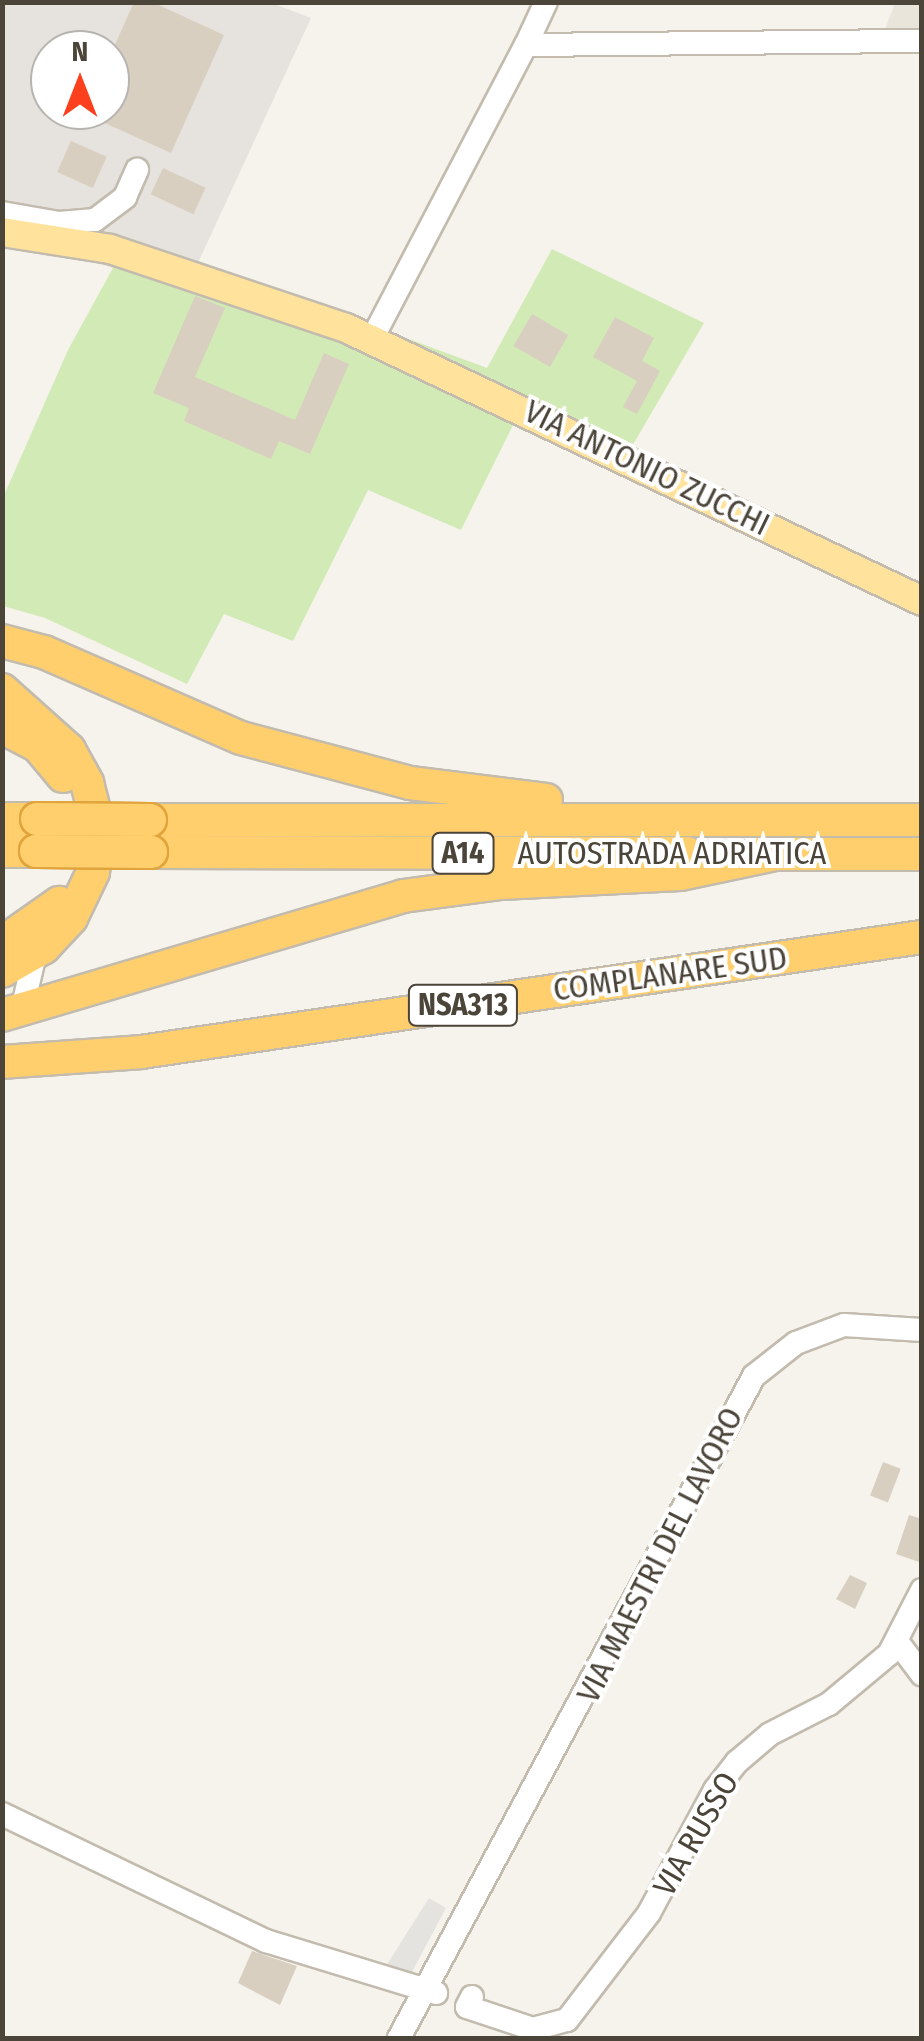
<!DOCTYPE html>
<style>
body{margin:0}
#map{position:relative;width:924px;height:2041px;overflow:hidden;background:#f6f3ec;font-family:"Fira Sans Condensed",sans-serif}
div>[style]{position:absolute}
.residential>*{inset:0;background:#eae5da}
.industrial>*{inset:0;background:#e6e2dd}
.green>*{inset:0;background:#d2eab5}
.parking>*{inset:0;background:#e5e3e0}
.building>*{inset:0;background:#d8cfc1;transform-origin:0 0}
.roads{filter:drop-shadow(2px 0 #c2bbae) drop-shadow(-2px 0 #c2bbae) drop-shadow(0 2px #c2bbae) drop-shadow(0 -2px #c2bbae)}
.minor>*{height:22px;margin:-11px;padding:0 11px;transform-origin:11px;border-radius:11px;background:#fff}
.major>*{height:28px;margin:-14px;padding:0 14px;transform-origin:14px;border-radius:14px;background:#ffe39c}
.highway>*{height:32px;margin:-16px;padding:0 16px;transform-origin:16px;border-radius:16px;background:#ffcf6e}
.bridges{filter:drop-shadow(2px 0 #e0a43c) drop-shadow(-2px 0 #e0a43c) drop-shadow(0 2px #e0a43c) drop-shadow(0 -2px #e0a43c)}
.highway-bridge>*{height:32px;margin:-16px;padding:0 16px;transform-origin:16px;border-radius:16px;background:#ffcf6e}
span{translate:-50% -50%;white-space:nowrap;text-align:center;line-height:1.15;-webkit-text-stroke:8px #fff;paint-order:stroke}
.shield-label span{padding:2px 8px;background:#fff;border:2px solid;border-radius:8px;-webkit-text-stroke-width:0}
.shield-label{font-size:30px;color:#4b4439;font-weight:700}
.street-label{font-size:32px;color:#4b4439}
.frame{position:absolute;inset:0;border:5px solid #4b4439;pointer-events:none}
.north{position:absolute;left:30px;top:30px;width:100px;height:100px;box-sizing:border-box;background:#fff;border:2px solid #b7b4b0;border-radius:50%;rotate:0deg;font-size:28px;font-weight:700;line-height:40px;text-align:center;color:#4b4439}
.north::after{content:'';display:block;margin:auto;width:35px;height:45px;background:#fc3f1d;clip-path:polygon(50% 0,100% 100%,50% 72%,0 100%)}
</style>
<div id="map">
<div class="residential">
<div style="clip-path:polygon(895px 3px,921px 3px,921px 44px,897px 44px,885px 29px)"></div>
</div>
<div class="industrial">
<div style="clip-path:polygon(evenodd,2px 3px,272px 3px,311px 18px,191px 278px,119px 257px,113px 268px,3px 236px,2px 3px,50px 50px,110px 50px,110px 110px,50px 110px,50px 50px)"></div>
</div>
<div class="green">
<div style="clip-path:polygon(552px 249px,704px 323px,624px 460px,519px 413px,461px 530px,368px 490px,293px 641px,224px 614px,187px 684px,45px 618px,3px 606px,2px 500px,68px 350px,119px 257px,190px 277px,199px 261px,487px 368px)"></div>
</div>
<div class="parking">
<div style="clip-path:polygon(429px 1898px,446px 1908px,412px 1972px,386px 1966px)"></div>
</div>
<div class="building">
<div style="clip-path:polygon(134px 2px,152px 2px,224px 35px,171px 153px,76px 110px,110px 110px,110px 56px)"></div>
<div style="left:71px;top:141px;width:39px;height:34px;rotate:24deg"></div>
<div style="left:163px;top:168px;width:47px;height:29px;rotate:25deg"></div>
<div style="clip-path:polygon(195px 296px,225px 308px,195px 377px,295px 420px,324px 353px,349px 364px,310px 454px,279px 441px,271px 459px,184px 421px,189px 408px,153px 393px)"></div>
<div style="left:532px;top:314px;width:42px;height:37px;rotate:30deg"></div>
<div style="clip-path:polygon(615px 317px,654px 338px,642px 361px,660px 371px,637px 414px,623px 407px,637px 381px,593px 357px)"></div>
<div style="left:883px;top:1462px;width:19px;height:36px;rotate:21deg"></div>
<div style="clip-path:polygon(909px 1515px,922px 1519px,922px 1563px,896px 1554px)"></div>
<div style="clip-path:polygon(850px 1575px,867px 1583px,855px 1609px,836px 1599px)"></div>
<div style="clip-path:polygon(252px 1951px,297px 1966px,280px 2005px,238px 1983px)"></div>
</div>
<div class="roads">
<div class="minor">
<div style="left:526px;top:45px;width:47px;rotate:-65.1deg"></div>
<div style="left:2px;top:213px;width:58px;rotate:10deg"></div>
<div style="left:59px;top:223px;width:36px;rotate:-5deg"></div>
<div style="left:95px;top:220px;width:38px;rotate:-37deg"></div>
<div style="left:125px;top:197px;width:30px;rotate:-66deg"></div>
<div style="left:372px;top:339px;width:332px;rotate:-62.4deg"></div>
<div style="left:526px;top:45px;width:396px;rotate:-0.6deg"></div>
<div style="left:22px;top:1010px;width:57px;rotate:-76.9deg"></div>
<div style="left:899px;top:1644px;width:38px;rotate:53deg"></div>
<div style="left:2px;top:1814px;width:293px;rotate:25.7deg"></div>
<div style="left:266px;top:1941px;width:178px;rotate:17deg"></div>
<div style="left:472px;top:1997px;width:11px;rotate:117deg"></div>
<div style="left:467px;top:2007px;width:70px;rotate:18.4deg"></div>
<div style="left:533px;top:2029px;width:35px;rotate:-15deg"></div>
<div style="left:567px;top:2020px;width:135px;rotate:-52.5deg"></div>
<div style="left:649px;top:1913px;width:140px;rotate:-61.8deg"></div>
<div style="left:715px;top:1790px;width:36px;rotate:-52deg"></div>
<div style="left:737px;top:1762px;width:43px;rotate:-40.3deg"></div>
<div style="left:770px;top:1734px;width:66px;rotate:-27deg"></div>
<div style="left:829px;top:1704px;width:78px;rotate:-39.8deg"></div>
<div style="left:889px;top:1654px;width:72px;rotate:-62.7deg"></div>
<div style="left:399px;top:2038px;width:751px;rotate:-61.8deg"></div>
<div style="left:754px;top:1376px;width:53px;rotate:-38.2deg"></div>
<div style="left:796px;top:1343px;width:51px;rotate:-20.6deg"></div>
<div style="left:844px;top:1325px;width:78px;rotate:3.7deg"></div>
</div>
<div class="major">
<div style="left:2px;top:232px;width:109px;rotate:8.9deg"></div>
<div style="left:110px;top:249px;width:249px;rotate:18.5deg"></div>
<div style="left:346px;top:328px;width:637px;rotate:25.36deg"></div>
</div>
<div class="highway">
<div style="left:2px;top:641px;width:43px;rotate:14.7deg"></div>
<div style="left:44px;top:652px;width:215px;rotate:23.6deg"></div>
<div style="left:241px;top:738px;width:175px;rotate:14.9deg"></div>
<div style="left:410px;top:783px;width:137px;rotate:7.1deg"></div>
<div style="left:2px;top:690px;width:90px;rotate:41.8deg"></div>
<div style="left:69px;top:750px;width:38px;rotate:61deg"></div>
<div style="left:87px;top:783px;width:48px;rotate:75.4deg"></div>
<div style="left:99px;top:829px;width:43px;rotate:97.9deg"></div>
<div style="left:93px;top:872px;width:51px;rotate:115.6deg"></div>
<div style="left:71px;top:918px;width:40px;rotate:133deg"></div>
<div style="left:44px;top:947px;width:48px;rotate:150.3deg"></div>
<div style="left:2px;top:727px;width:41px;rotate:27.8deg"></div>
<div style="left:38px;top:746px;width:39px;rotate:50deg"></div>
<div style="left:2px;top:819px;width:35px"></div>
<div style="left:150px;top:820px;width:772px"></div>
<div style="left:2px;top:851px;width:34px"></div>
<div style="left:151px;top:852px;width:536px;rotate:0.11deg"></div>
<div style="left:756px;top:854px;width:166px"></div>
<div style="left:2px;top:943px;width:70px;rotate:-35.1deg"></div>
<div style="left:2px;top:1015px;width:418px;rotate:-16.5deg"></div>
<div style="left:403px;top:896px;width:99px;rotate:-7.6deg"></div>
<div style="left:501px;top:883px;width:179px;rotate:-2.9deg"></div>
<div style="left:680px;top:874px;width:97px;rotate:-11.9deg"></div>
<div style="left:2px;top:1062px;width:139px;rotate:-4.1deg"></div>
<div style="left:141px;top:1052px;width:789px;rotate:-8.38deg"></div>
</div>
</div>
<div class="bridges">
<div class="highway-bridge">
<div style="left:37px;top:819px;width:113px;rotate:0.5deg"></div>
<div style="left:36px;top:851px;width:115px;rotate:0.5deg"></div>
</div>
</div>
<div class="shield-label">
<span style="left:463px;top:853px">A14</span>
<span style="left:463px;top:1005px">NSA313</span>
</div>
<div class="street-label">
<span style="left:647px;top:468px;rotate:26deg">VIA ANTONIO ZUCCHI</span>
<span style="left:672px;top:853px">AUTOSTRADA ADRIATICA</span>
<span style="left:670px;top:974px;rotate:-8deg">COMPLANARE SUD</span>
<span style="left:660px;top:1555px;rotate:-63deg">VIA MAESTRI DEL LAVORO</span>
<span style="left:696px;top:1834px;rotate:-60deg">VIA RUSSO</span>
</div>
<div class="frame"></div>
<div class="north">N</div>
</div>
